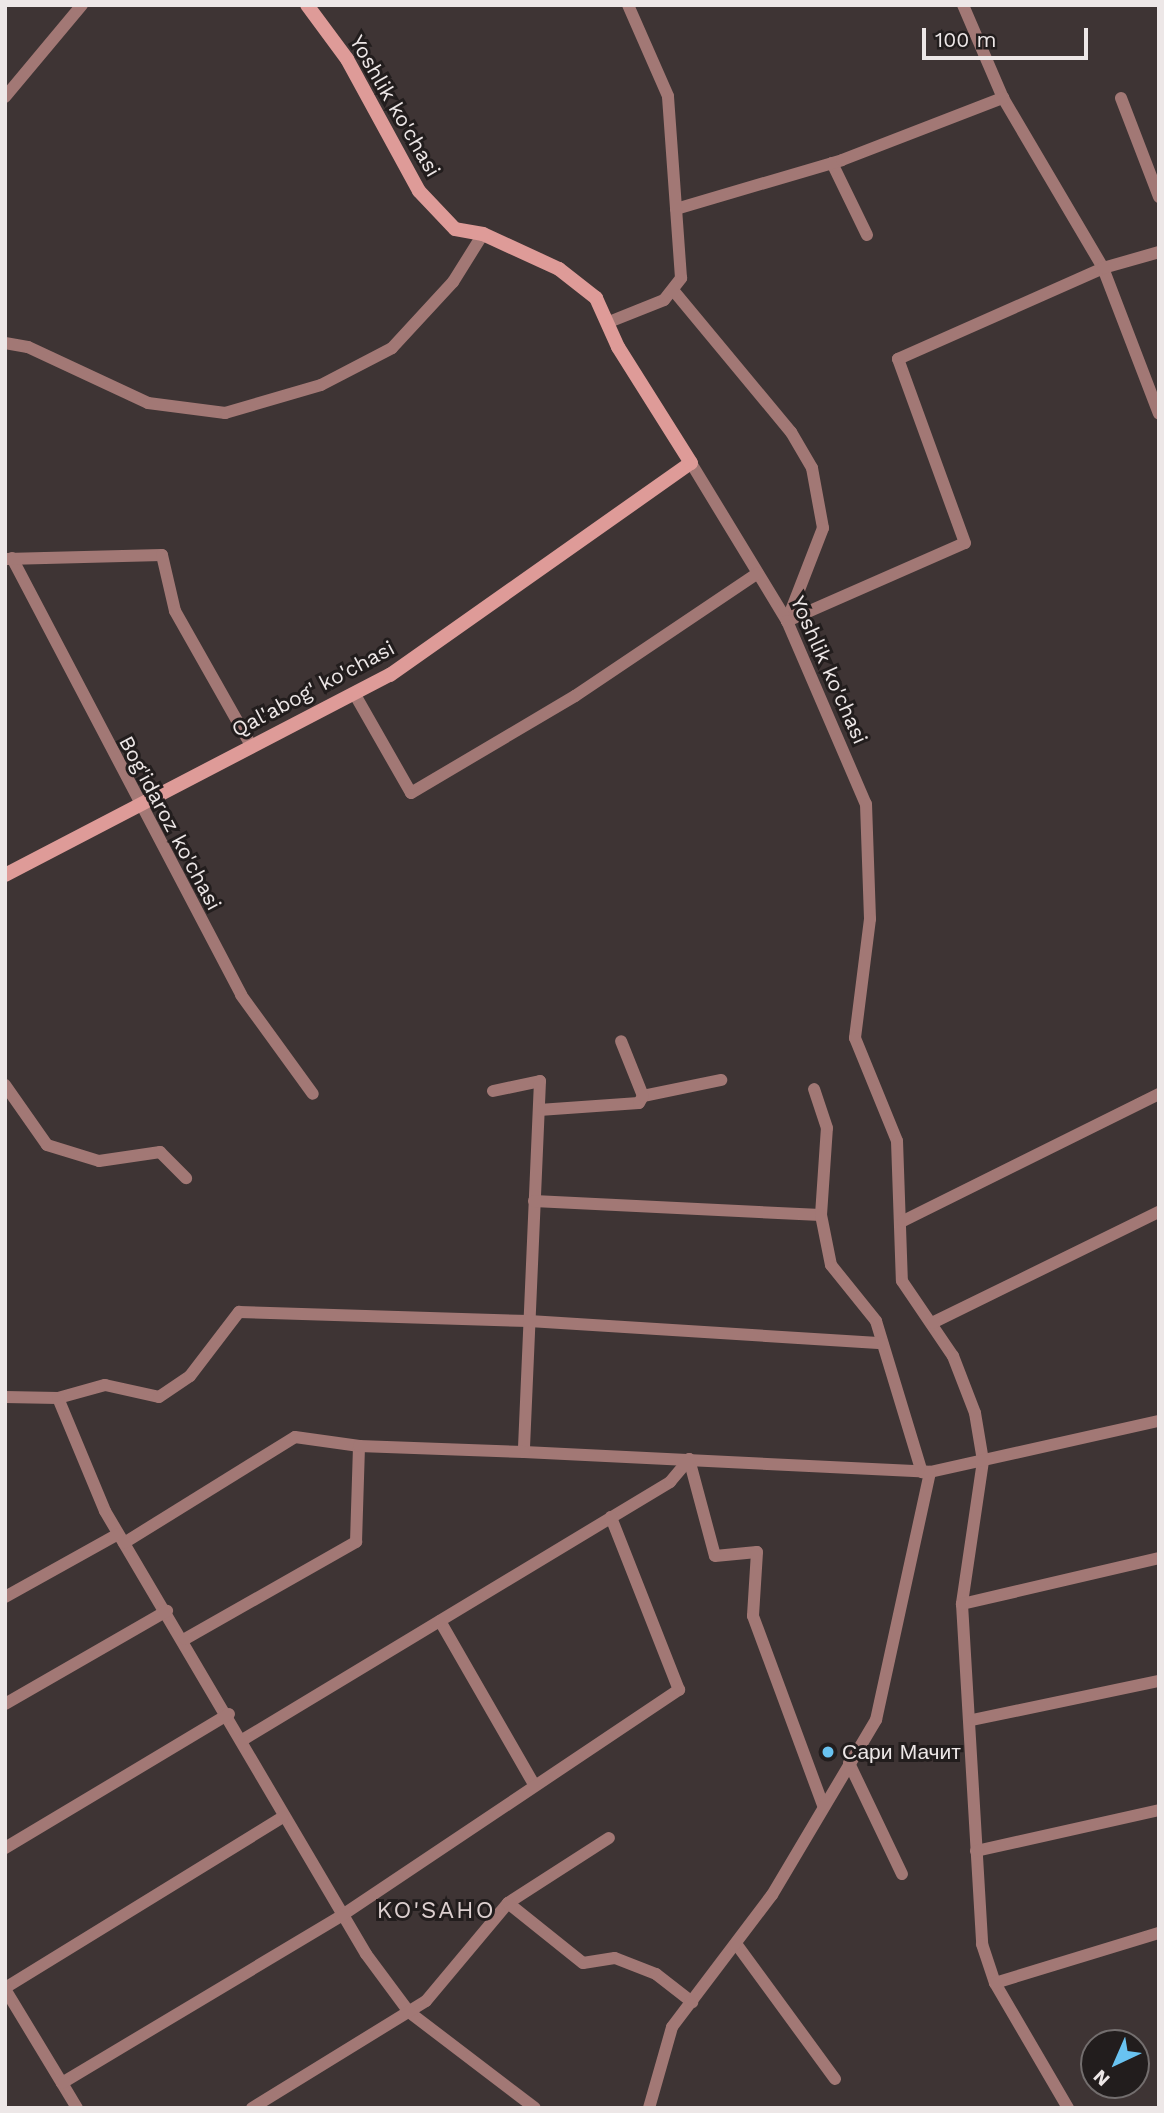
<!DOCTYPE html>
<meta charset="utf-8">
<style>
body{margin:0}
#map{position:relative;width:1164px;height:2113px;overflow:hidden;background:#3e3434;font-family:"Work Sans",sans-serif}
div>[style]{position:absolute}
.street>*{height:12px;margin:-6px;padding:0 6px;transform-origin:6px;border-radius:6px;background:#a27875}
.secondary>*{height:14px;margin:-7px;padding:0 7px;transform-origin:7px;border-radius:7px;background:#de9b98}
.dots>*{width:19px;height:19px;translate:-50% -50%;box-sizing:border-box;border:4px solid #221d1d;border-radius:50%}
span{translate:-50% -50%;white-space:nowrap;text-align:center;line-height:1.15;-webkit-text-stroke:6px #221d1d;paint-order:stroke}
.street-label{font-size:21px;color:#ede7e7}
.poi-label{font-size:21px;color:#ede7e7}
.left{translate:0 -50%;text-align:left}
.quarter-label{font-size:24px;color:#dccfcf;letter-spacing:2px}
.frame{position:absolute;inset:0;border:7px solid #ede7e7;pointer-events:none}
.north{position:absolute;left:1080px;top:2029px;width:70px;height:70px;box-sizing:border-box;background:#221d1d;border:2px solid #736e6e;border-radius:50%;rotate:224deg;font-size:19px;font-weight:700;line-height:28px;text-align:center;color:#ede7e7}
.north::after{content:'';display:block;margin:auto;width:24px;height:32px;background:#69c3f1;clip-path:polygon(50% 0,100% 100%,50% 72%,0 100%)}
.scale{position:absolute;left:922px;top:28px;width:166px;height:32px;box-sizing:border-box;border:4px solid #ede7e7;border-top:0;padding-left:9px;font-size:21px;line-height:24px;white-space:nowrap;color:#ede7e7;-webkit-text-stroke:5px #221d1d;paint-order:stroke}
</style>
<div id="map">
<div class="street">
<div style="left:963px;top:5px;width:101px;rotate:66.7deg"></div>
<div style="left:1003px;top:98px;width:197px;rotate:59.5deg"></div>
<div style="left:1103px;top:268px;width:156px;rotate:69deg"></div>
<div style="left:5px;top:97px;width:120px;rotate:-50.1deg"></div>
<div style="left:1121px;top:98px;width:106px;rotate:69deg"></div>
<div style="left:832px;top:163px;width:80px;rotate:64.1deg"></div>
<div style="left:676px;top:209px;width:173px;rotate:-16.4deg"></div>
<div style="left:842px;top:160px;width:173px;rotate:-21.1deg"></div>
<div style="left:673px;top:290px;width:185px;rotate:50.3deg"></div>
<div style="left:791px;top:432px;width:42px;rotate:59.7deg"></div>
<div style="left:812px;top:468px;width:61px;rotate:79.6deg"></div>
<div style="left:823px;top:528px;width:100px;rotate:111.2deg"></div>
<div style="left:787px;top:621px;width:194px;rotate:-23.7deg"></div>
<div style="left:965px;top:543px;width:196px;rotate:-110deg"></div>
<div style="left:898px;top:359px;width:224px;rotate:-23.9deg"></div>
<div style="left:1103px;top:268px;width:58px;rotate:-15.9deg"></div>
<div style="left:609px;top:322px;width:59px;rotate:-21.8deg"></div>
<div style="left:664px;top:300px;width:28px;rotate:-52deg"></div>
<div style="left:681px;top:278px;width:182px;rotate:-94.1deg"></div>
<div style="left:668px;top:96px;width:99px;rotate:-113.7deg"></div>
<div style="left:5px;top:343px;width:23px;rotate:10deg"></div>
<div style="left:28px;top:347px;width:132px;rotate:25deg"></div>
<div style="left:148px;top:403px;width:78px;rotate:7.4deg"></div>
<div style="left:225px;top:413px;width:100px;rotate:-16.3deg"></div>
<div style="left:321px;top:385px;width:80px;rotate:-27.5deg"></div>
<div style="left:392px;top:348px;width:90px;rotate:-47.3deg"></div>
<div style="left:453px;top:282px;width:57px;rotate:-58deg"></div>
<div style="left:691px;top:463px;width:185px;rotate:58.7deg"></div>
<div style="left:787px;top:621px;width:199px;rotate:66.7deg"></div>
<div style="left:866px;top:804px;width:115px;rotate:88deg"></div>
<div style="left:870px;top:919px;width:120px;rotate:97.2deg"></div>
<div style="left:855px;top:1038px;width:111px;rotate:67.8deg"></div>
<div style="left:897px;top:1141px;width:140px;rotate:88deg"></div>
<div style="left:902px;top:1281px;width:91px;rotate:55.8deg"></div>
<div style="left:953px;top:1356px;width:61px;rotate:68.9deg"></div>
<div style="left:975px;top:1413px;width:49px;rotate:80.5deg"></div>
<div style="left:983px;top:1461px;width:145px;rotate:98.4deg"></div>
<div style="left:962px;top:1604px;width:341px;rotate:86.6deg"></div>
<div style="left:982px;top:1944px;width:41px;rotate:71.6deg"></div>
<div style="left:995px;top:1983px;width:145px;rotate:59.7deg"></div>
<div style="left:12px;top:558px;width:493px;rotate:62.3deg"></div>
<div style="left:241px;top:995px;width:122px;rotate:54deg"></div>
<div style="left:6px;top:559px;width:156px;rotate:-1.5deg"></div>
<div style="left:162px;top:555px;width:57px;rotate:76.9deg"></div>
<div style="left:175px;top:611px;width:156px;rotate:60.5deg"></div>
<div style="left:354px;top:693px;width:115px;rotate:60.3deg"></div>
<div style="left:411px;top:793px;width:191px;rotate:-30.6deg"></div>
<div style="left:575px;top:696px;width:220px;rotate:-33.9deg"></div>
<div style="left:5px;top:1085px;width:73px;rotate:55deg"></div>
<div style="left:47px;top:1145px;width:54px;rotate:17.1deg"></div>
<div style="left:99px;top:1161px;width:62px;rotate:-8.4deg"></div>
<div style="left:160px;top:1152px;width:37px;rotate:45deg"></div>
<div style="left:493px;top:1091px;width:48px;rotate:-12deg"></div>
<div style="left:540px;top:1081px;width:371px;rotate:92.5deg"></div>
<div style="left:524px;top:1452px;width:406px;rotate:2.8deg"></div>
<div style="left:930px;top:1472px;width:235px;rotate:-12.6deg"></div>
<div style="left:643px;top:1096px;width:80px;rotate:-11.6deg"></div>
<div style="left:539px;top:1110px;width:100px;rotate:-4deg"></div>
<div style="left:639px;top:1103px;width:8px;rotate:-60deg"></div>
<div style="left:643px;top:1096px;width:59px;rotate:-111.8deg"></div>
<div style="left:534px;top:1201px;width:287px;rotate:2.8deg"></div>
<div style="left:821px;top:1215px;width:87px;rotate:-86.1deg"></div>
<div style="left:827px;top:1128px;width:41px;rotate:-108.4deg"></div>
<div style="left:821px;top:1215px;width:51px;rotate:78.7deg"></div>
<div style="left:831px;top:1265px;width:72px;rotate:51.2deg"></div>
<div style="left:876px;top:1321px;width:158px;rotate:73.1deg"></div>
<div style="left:903px;top:1221px;width:286px;rotate:-26.4deg"></div>
<div style="left:932px;top:1323px;width:253px;rotate:-26.1deg"></div>
<div style="left:5px;top:1397px;width:53px;rotate:1.1deg"></div>
<div style="left:58px;top:1398px;width:49px;rotate:-15.5deg"></div>
<div style="left:105px;top:1385px;width:55px;rotate:12.5deg"></div>
<div style="left:159px;top:1397px;width:37px;rotate:-34deg"></div>
<div style="left:190px;top:1376px;width:81px;rotate:-52.6deg"></div>
<div style="left:239px;top:1312px;width:290px;rotate:1.8deg"></div>
<div style="left:529px;top:1321px;width:354px;rotate:3.6deg"></div>
<div style="left:58px;top:1398px;width:122px;rotate:67.4deg"></div>
<div style="left:105px;top:1511px;width:514px;rotate:59.49deg"></div>
<div style="left:366px;top:1954px;width:72px;rotate:53.4deg"></div>
<div style="left:409px;top:2012px;width:158px;rotate:37.3deg"></div>
<div style="left:689px;top:1459px;width:100px;rotate:75deg"></div>
<div style="left:715px;top:1556px;width:42px;rotate:-5.4deg"></div>
<div style="left:757px;top:1552px;width:64px;rotate:93.6deg"></div>
<div style="left:753px;top:1616px;width:202px;rotate:69.7deg"></div>
<div style="left:124px;top:1543px;width:201px;rotate:-31.8deg"></div>
<div style="left:295px;top:1437px;width:65px;rotate:8deg"></div>
<div style="left:5px;top:1597px;width:129px;rotate:-29.1deg"></div>
<div style="left:962px;top:1604px;width:202px;rotate:-13.1deg"></div>
<div style="left:440px;top:1621px;width:187px;rotate:60.1deg"></div>
<div style="left:185px;top:1639px;width:197px;rotate:-29.6deg"></div>
<div style="left:356px;top:1542px;width:96px;rotate:-88.2deg"></div>
<div style="left:359px;top:1446px;width:165px;rotate:2.1deg"></div>
<div style="left:5px;top:1704px;width:187px;rotate:-29.9deg"></div>
<div style="left:972px;top:1720px;width:191px;rotate:-11.8deg"></div>
<div style="left:244px;top:1739px;width:498px;rotate:-31.1deg"></div>
<div style="left:670px;top:1482px;width:30px;rotate:-50deg"></div>
<div style="left:849px;top:1763px;width:123px;rotate:64.5deg"></div>
<div style="left:5px;top:1848px;width:261px;rotate:-30.9deg"></div>
<div style="left:976px;top:1851px;width:188px;rotate:-12.6deg"></div>
<div style="left:508px;top:1903px;width:120px;rotate:-32.8deg"></div>
<div style="left:737px;top:1945px;width:166px;rotate:53.8deg"></div>
<div style="left:995px;top:1983px;width:171px;rotate:-17deg"></div>
<div style="left:5px;top:1988px;width:326px;rotate:-31.6deg"></div>
<div style="left:5px;top:1989px;width:110px;rotate:58.8deg"></div>
<div style="left:77px;top:2108px;width:29px;rotate:-121deg"></div>
<div style="left:62px;top:2083px;width:325px;rotate:-30.9deg"></div>
<div style="left:341px;top:1916px;width:407px;rotate:-33.8deg"></div>
<div style="left:679px;top:1690px;width:186px;rotate:-111.5deg"></div>
<div style="left:252px;top:2108px;width:204px;rotate:-31.6deg"></div>
<div style="left:426px;top:2001px;width:128px;rotate:-50.1deg"></div>
<div style="left:508px;top:1903px;width:96px;rotate:38.7deg"></div>
<div style="left:583px;top:1963px;width:32px;rotate:-9deg"></div>
<div style="left:615px;top:1958px;width:44px;rotate:21.3deg"></div>
<div style="left:656px;top:1974px;width:46px;rotate:37.9deg"></div>
<div style="left:649px;top:2108px;width:84px;rotate:-74.1deg"></div>
<div style="left:672px;top:2027px;width:166px;rotate:-52.9deg"></div>
<div style="left:772px;top:1895px;width:204px;rotate:-59.3deg"></div>
<div style="left:876px;top:1720px;width:254px;rotate:-77.7deg"></div>
</div>
<div class="secondary">
<div style="left:5px;top:875px;width:434px;rotate:-27.5deg"></div>
<div style="left:390px;top:675px;width:368px;rotate:-35.2deg"></div>
<div style="left:691px;top:463px;width:137px;rotate:-122.2deg"></div>
<div style="left:618px;top:347px;width:54px;rotate:-114.2deg"></div>
<div style="left:596px;top:298px;width:47px;rotate:-141.9deg"></div>
<div style="left:559px;top:269px;width:84px;rotate:-155.3deg"></div>
<div style="left:483px;top:234px;width:28px;rotate:-170deg"></div>
<div style="left:455px;top:229px;width:52px;rotate:-133.5deg"></div>
<div style="left:419px;top:191px;width:150px;rotate:-118.6deg"></div>
<div style="left:347px;top:59px;width:67px;rotate:-126.5deg"></div>
</div>
<div class="dots">
<div style="left:828px;top:1752px;background:#69c3f1"></div>
</div>
<div class="street-label">
<span style="left:395px;top:106px;rotate:60deg">Yoshlik ko'chasi</span>
<span style="left:829px;top:670px;rotate:66deg">Yoshlik ko'chasi</span>
<span style="left:313px;top:689px;rotate:-28deg">Qal'abog' ko'chasi</span>
<span style="left:170px;top:823px;rotate:62deg">Bog'idaroz ko'chasi</span>
</div>
<div class="poi-label">
<span class="left" style="left:842px;top:1752px">Сари Мачит</span>
</div>
<div class="quarter-label">
<span style="left:436px;top:1911px">KO'SAHO</span>
</div>
<div class="frame"></div>
<div class="north">N</div>
<div class="scale">100 m</div>
</div>
